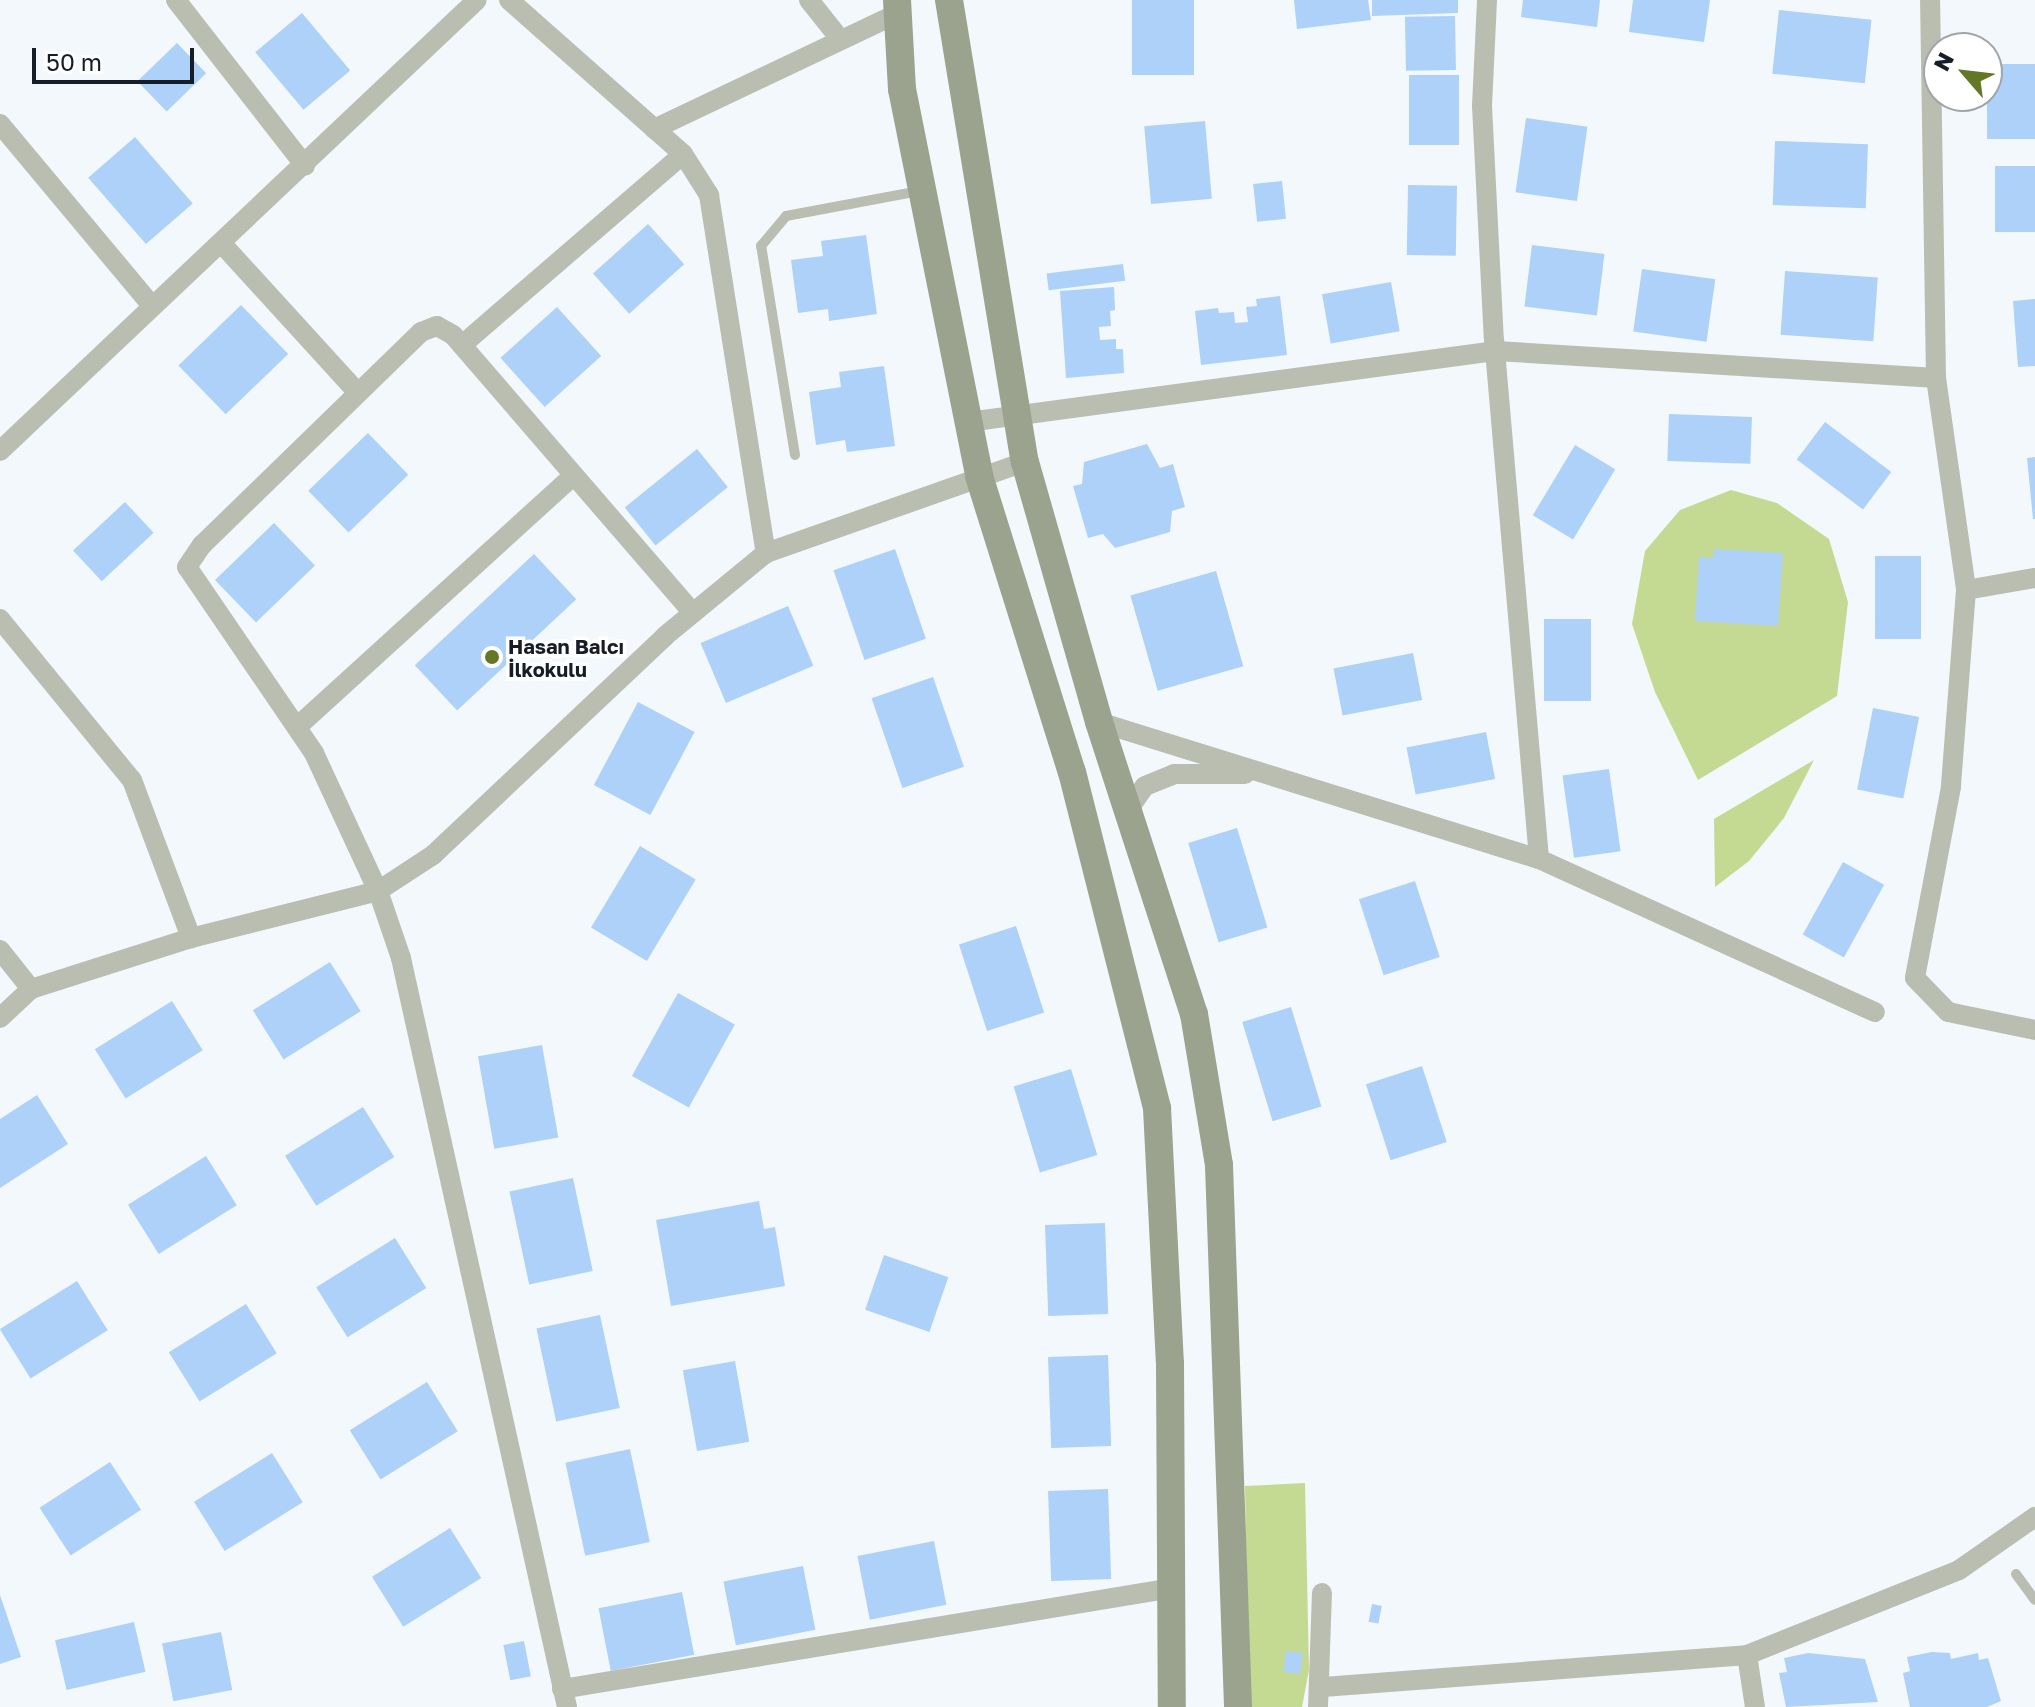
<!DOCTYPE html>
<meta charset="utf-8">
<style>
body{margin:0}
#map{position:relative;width:2035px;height:1707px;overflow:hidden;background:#f3f8fd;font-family:"Golos Text",sans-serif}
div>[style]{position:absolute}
.green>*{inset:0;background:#c4da93}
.building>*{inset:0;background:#add1f8;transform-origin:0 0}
.lane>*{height:10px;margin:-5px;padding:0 5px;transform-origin:5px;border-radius:5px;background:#b9beb0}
.street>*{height:20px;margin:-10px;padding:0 10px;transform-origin:10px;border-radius:10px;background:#b9beb0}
.secondary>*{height:28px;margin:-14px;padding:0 14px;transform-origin:14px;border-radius:14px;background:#9ba28e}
.dots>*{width:22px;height:22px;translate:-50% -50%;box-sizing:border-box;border:4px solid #fff;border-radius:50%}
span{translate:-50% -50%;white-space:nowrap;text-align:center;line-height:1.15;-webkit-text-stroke:7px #fff;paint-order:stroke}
.poi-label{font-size:20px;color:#151d26;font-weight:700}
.left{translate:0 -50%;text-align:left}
.north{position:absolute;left:1923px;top:32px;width:80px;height:80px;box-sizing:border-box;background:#fff;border:2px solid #a1a5a8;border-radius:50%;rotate:298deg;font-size:22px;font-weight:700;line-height:32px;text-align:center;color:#151d26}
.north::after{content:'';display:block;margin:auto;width:28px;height:36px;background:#637727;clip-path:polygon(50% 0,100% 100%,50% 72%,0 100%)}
.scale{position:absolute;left:32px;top:48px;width:162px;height:36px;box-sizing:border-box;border:4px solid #151d26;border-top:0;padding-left:10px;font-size:24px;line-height:28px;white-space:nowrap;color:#151d26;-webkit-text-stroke:6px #fff;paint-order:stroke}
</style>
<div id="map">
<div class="green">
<div style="clip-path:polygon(1731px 490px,1777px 503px,1829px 539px,1848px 602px,1837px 696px,1698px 780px,1655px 692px,1632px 624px,1645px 551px,1680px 510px)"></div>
<div style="clip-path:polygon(1814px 760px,1784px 818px,1749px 861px,1715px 887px,1714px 819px)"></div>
<div style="clip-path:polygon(1305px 1483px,1309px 1670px,1302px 1707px,1249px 1707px,1245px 1486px)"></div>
</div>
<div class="building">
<div style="left:1132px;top:0;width:62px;height:75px"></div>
<div style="clip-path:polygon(1294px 0,1368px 0,1371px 20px,1297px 29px)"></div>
<div style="clip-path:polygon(1372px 0,1458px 0,1458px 13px,1372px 16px)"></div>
<div style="clip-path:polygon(1523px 0,1600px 0,1597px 27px,1521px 17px)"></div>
<div style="clip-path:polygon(1633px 0,1710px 0,1704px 42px,1629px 32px)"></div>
<div style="left:1779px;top:10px;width:93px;height:64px;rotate:6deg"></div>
<div style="left:302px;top:13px;width:75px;height:61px;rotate:50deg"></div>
<div style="left:1455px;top:16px;width:54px;height:50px;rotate:89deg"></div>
<div style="left:177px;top:43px;width:42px;height:55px;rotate:46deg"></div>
<div style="left:2035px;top:64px;width:75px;height:48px;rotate:90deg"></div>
<div style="left:1409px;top:75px;width:50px;height:70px"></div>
<div style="left:1526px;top:118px;width:62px;height:75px;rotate:8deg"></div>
<div style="left:1205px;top:121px;width:78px;height:61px;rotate:85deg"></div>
<div style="left:135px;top:137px;width:88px;height:62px;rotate:49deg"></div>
<div style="left:1775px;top:141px;width:93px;height:64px;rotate:2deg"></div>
<div style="left:2035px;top:166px;width:66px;height:40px;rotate:90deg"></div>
<div style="left:1282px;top:181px;width:38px;height:29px;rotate:84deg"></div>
<div style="left:1408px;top:185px;width:49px;height:70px;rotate:1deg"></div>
<div style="left:648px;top:224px;width:54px;height:74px;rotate:48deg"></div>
<div style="clip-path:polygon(866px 235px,877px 314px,829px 321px,828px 309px,798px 313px,791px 260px,823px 256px,821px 241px)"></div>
<div style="left:1532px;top:245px;width:73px;height:62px;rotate:7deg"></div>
<div style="left:1123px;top:264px;width:17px;height:77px;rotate:83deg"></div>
<div style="left:1642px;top:269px;width:74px;height:63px;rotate:8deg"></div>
<div style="left:1785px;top:271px;width:93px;height:64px;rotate:4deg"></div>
<div style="left:1391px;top:282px;width:50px;height:70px;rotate:80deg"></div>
<div style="clip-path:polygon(1114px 287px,1115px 310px,1110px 311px,1111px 326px,1099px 327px,1100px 340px,1116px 339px,1116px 349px,1123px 349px,1124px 373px,1066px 378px,1060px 291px)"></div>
<div style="clip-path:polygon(1280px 296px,1287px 355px,1201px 365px,1195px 311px,1218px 308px,1219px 313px,1234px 312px,1235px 323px,1248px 322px,1246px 307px,1257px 306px,1256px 299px)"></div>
<div style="clip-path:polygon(2035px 299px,2035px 366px,2018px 367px,2013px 301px)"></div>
<div style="left:241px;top:305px;width:68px;height:87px;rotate:46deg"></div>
<div style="left:557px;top:307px;width:66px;height:76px;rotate:48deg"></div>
<div style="clip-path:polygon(884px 366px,895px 446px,847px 452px,845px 440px,816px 445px,809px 392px,841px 387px,839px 372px)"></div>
<div style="left:1669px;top:414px;width:83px;height:47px;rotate:2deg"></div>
<div style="left:1825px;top:422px;width:83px;height:47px;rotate:37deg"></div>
<div style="left:368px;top:433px;width:58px;height:83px;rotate:46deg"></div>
<div style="clip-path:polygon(1147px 444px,1160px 468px,1173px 464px,1185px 507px,1172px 511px,1170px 532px,1115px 548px,1103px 534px,1088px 538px,1073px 486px,1082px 484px,1084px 462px)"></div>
<div style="left:1575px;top:445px;width:47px;height:82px;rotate:31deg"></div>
<div style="left:697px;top:449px;width:49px;height:93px;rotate:51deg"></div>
<div style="clip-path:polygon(2035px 457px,2035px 519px,2033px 519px,2027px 458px)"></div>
<div style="left:125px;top:502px;width:42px;height:71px;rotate:47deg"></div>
<div style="left:274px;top:523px;width:59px;height:82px;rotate:46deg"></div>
<div style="left:895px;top:549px;width:95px;height:65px;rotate:71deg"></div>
<div style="clip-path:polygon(1714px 549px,1783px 553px,1778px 626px,1695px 621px,1699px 557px,1713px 558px)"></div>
<div style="left:534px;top:554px;width:62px;height:163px;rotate:47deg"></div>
<div style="left:1921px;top:556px;width:83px;height:46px;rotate:90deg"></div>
<div style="left:1216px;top:571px;width:99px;height:89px;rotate:74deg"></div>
<div style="left:788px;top:606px;width:65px;height:95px;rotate:67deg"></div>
<div style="left:1544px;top:619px;width:47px;height:82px"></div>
<div style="left:1413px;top:653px;width:48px;height:81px;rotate:79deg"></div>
<div style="left:933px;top:677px;width:95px;height:65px;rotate:71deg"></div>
<div style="left:638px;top:702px;width:64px;height:94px;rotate:28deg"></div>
<div style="left:1873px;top:708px;width:47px;height:83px;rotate:11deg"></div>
<div style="left:1486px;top:732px;width:48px;height:81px;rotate:79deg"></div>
<div style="left:1609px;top:769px;width:83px;height:47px;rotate:82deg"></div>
<div style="left:1237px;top:828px;width:104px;height:51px;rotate:73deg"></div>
<div style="left:640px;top:846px;width:65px;height:95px;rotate:31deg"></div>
<div style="left:1843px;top:862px;width:47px;height:83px;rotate:29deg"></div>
<div style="left:1415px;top:881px;width:80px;height:59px;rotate:72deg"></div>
<div style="left:1016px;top:926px;width:91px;height:60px;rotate:72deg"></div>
<div style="left:330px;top:962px;width:58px;height:91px;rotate:58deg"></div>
<div style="left:678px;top:993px;width:65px;height:95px;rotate:29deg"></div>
<div style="left:172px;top:1001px;width:58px;height:91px;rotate:58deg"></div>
<div style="left:1291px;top:1007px;width:104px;height:51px;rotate:73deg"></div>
<div style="left:542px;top:1045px;width:94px;height:65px;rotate:80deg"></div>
<div style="left:1422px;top:1066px;width:80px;height:59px;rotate:72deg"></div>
<div style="left:1071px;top:1069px;width:90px;height:60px;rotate:73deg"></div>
<div style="clip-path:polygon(37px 1095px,68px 1144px,0 1188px,0 1119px)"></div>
<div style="left:363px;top:1107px;width:59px;height:92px;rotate:58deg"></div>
<div style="left:206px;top:1156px;width:58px;height:92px;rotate:58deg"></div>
<div style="left:573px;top:1178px;width:95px;height:65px;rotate:78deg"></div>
<div style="clip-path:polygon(759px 1201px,764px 1229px,775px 1227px,785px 1286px,671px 1306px,656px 1220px)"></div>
<div style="left:1105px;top:1223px;width:91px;height:60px;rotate:88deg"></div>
<div style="left:395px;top:1238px;width:59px;height:93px;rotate:58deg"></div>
<div style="left:884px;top:1255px;width:68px;height:58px;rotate:19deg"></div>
<div style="left:77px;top:1281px;width:58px;height:91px;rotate:58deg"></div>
<div style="left:246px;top:1304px;width:58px;height:91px;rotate:58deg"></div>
<div style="left:600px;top:1315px;width:95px;height:65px;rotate:78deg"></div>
<div style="left:1108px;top:1355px;width:91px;height:60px;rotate:88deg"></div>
<div style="left:735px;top:1361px;width:82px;height:53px;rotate:80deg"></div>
<div style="left:427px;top:1382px;width:58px;height:91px;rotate:58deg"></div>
<div style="left:630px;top:1449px;width:95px;height:66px;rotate:78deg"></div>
<div style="left:272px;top:1453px;width:58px;height:92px;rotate:58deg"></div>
<div style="left:110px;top:1462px;width:57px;height:84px;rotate:57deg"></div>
<div style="left:1108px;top:1489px;width:90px;height:60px;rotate:88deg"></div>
<div style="left:450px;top:1528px;width:59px;height:92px;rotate:58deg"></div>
<div style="left:934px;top:1541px;width:65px;height:78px;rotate:79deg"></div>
<div style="left:803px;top:1566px;width:65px;height:81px;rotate:79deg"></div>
<div style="left:682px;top:1592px;width:64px;height:85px;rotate:79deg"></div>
<div style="clip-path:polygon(0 1595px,21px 1657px,0 1664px)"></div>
<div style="left:1372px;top:1604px;width:10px;height:18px;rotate:11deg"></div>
<div style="left:134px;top:1622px;width:51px;height:81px;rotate:77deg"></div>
<div style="left:221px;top:1632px;width:59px;height:60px;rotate:79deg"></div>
<div style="left:524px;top:1641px;width:36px;height:21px;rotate:79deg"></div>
<div style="left:1286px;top:1651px;width:17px;height:21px;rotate:7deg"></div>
<div style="clip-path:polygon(1932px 1652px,1950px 1653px,1951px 1659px,1978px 1653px,1979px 1660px,1988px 1658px,2001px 1701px,1987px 1707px,1910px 1707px,1903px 1673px,1910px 1671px,1907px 1657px)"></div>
<div style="clip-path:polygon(1808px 1653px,1865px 1659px,1878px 1702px,1786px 1707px,1779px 1673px,1787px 1672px,1784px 1658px)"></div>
</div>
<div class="lane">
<div style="left:795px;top:455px;width:212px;rotate:-99.2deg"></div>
<div style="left:761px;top:246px;width:39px;rotate:-50deg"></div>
<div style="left:786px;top:216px;width:135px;rotate:-10.6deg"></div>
<div style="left:2016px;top:1574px;width:32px;rotate:54deg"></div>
</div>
<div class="street">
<div style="left:176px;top:0;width:210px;rotate:52.1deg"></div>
<div style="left:509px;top:0;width:232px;rotate:41.5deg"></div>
<div style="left:683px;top:154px;width:49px;rotate:57.6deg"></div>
<div style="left:709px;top:195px;width:363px;rotate:81deg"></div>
<div style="left:809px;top:0;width:50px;rotate:51.5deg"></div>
<div style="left:1487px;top:0;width:106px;rotate:92.7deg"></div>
<div style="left:1482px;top:106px;width:233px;rotate:87.1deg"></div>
<div style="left:1494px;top:339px;width:522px;rotate:85.05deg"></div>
<div style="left:0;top:124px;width:237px;rotate:50.1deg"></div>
<div style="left:654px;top:129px;width:270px;rotate:-25.4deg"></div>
<div style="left:223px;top:245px;width:200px;rotate:47.6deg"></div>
<div style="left:462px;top:345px;width:292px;rotate:-40.8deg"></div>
<div style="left:1936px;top:378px;width:214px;rotate:81.9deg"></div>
<div style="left:1966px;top:590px;width:198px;rotate:94.4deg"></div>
<div style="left:1951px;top:787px;width:194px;rotate:100.7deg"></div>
<div style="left:1915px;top:978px;width:47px;rotate:45.9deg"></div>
<div style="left:1948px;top:1012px;width:89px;rotate:11.7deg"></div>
<div style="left:968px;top:422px;width:533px;rotate:-7.66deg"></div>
<div style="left:1496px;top:351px;width:441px;rotate:3.5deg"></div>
<div style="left:1936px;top:378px;width:378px;rotate:-90.9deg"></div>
<div style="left:0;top:451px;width:656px;rotate:-43.4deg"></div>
<div style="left:1966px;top:590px;width:70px;rotate:-9.9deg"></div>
<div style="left:0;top:619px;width:208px;rotate:50.7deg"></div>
<div style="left:132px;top:780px;width:169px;rotate:69.5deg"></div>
<div style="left:1099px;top:722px;width:461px;rotate:17.3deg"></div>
<div style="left:1539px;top:859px;width:369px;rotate:24.5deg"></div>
<div style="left:297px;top:727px;width:374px;rotate:-42.3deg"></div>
<div style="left:1128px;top:810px;width:29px;rotate:-55deg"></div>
<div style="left:1145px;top:786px;width:31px;rotate:-22deg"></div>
<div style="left:1174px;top:774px;width:71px"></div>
<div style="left:0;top:950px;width:50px;rotate:51.5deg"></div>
<div style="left:0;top:1018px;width:42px;rotate:-43.1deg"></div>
<div style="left:31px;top:989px;width:168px;rotate:-17.7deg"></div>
<div style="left:191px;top:938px;width:193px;rotate:-14.1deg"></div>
<div style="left:378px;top:891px;width:66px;rotate:-33.2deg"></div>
<div style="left:433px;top:855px;width:319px;rotate:-43.3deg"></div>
<div style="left:665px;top:636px;width:131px;rotate:-39.4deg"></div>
<div style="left:766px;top:553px;width:275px;rotate:-19.4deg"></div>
<div style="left:1747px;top:1655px;width:53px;rotate:81.3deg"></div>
<div style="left:1323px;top:1687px;width:425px;rotate:-4.3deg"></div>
<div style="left:1747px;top:1655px;width:228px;rotate:-21.8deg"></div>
<div style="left:1959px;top:1570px;width:93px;rotate:-34.9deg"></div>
<div style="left:562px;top:1689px;width:618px;rotate:-9.4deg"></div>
<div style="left:567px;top:1707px;width:767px;rotate:-102.5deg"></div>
<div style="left:401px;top:958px;width:71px;rotate:-108.9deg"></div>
<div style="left:378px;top:891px;width:152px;rotate:-114.9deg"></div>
<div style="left:314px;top:753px;width:225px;rotate:-124.3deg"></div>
<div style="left:187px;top:567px;width:27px;rotate:-56deg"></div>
<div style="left:202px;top:545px;width:305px;rotate:-44.2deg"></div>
<div style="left:421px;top:332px;width:17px;rotate:-21deg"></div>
<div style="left:437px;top:326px;width:18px;rotate:29deg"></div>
<div style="left:453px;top:335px;width:367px;rotate:49.2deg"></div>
<div style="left:1318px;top:1707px;width:114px;rotate:-88deg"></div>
</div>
<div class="secondary">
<div style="left:897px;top:0;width:89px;rotate:86.8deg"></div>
<div style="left:902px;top:89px;width:395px;rotate:78.7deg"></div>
<div style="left:979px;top:476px;width:310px;rotate:72.6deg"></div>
<div style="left:1072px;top:772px;width:347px;rotate:75.8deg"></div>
<div style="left:1157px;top:1108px;width:256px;rotate:87.1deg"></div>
<div style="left:1170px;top:1364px;width:343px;rotate:89.7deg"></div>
<div style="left:949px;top:0;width:468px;rotate:80.7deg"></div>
<div style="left:1025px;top:462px;width:270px;rotate:74.1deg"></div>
<div style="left:1099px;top:722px;width:307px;rotate:72deg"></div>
<div style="left:1194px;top:1014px;width:153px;rotate:80.6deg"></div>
<div style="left:1219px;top:1165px;width:542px;rotate:87.99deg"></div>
</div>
<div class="dots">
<div style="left:492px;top:657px;background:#637727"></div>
</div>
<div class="poi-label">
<span class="left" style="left:508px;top:658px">Hasan Balcı<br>İlkokulu</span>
</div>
<div class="north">N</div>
<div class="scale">50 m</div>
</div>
